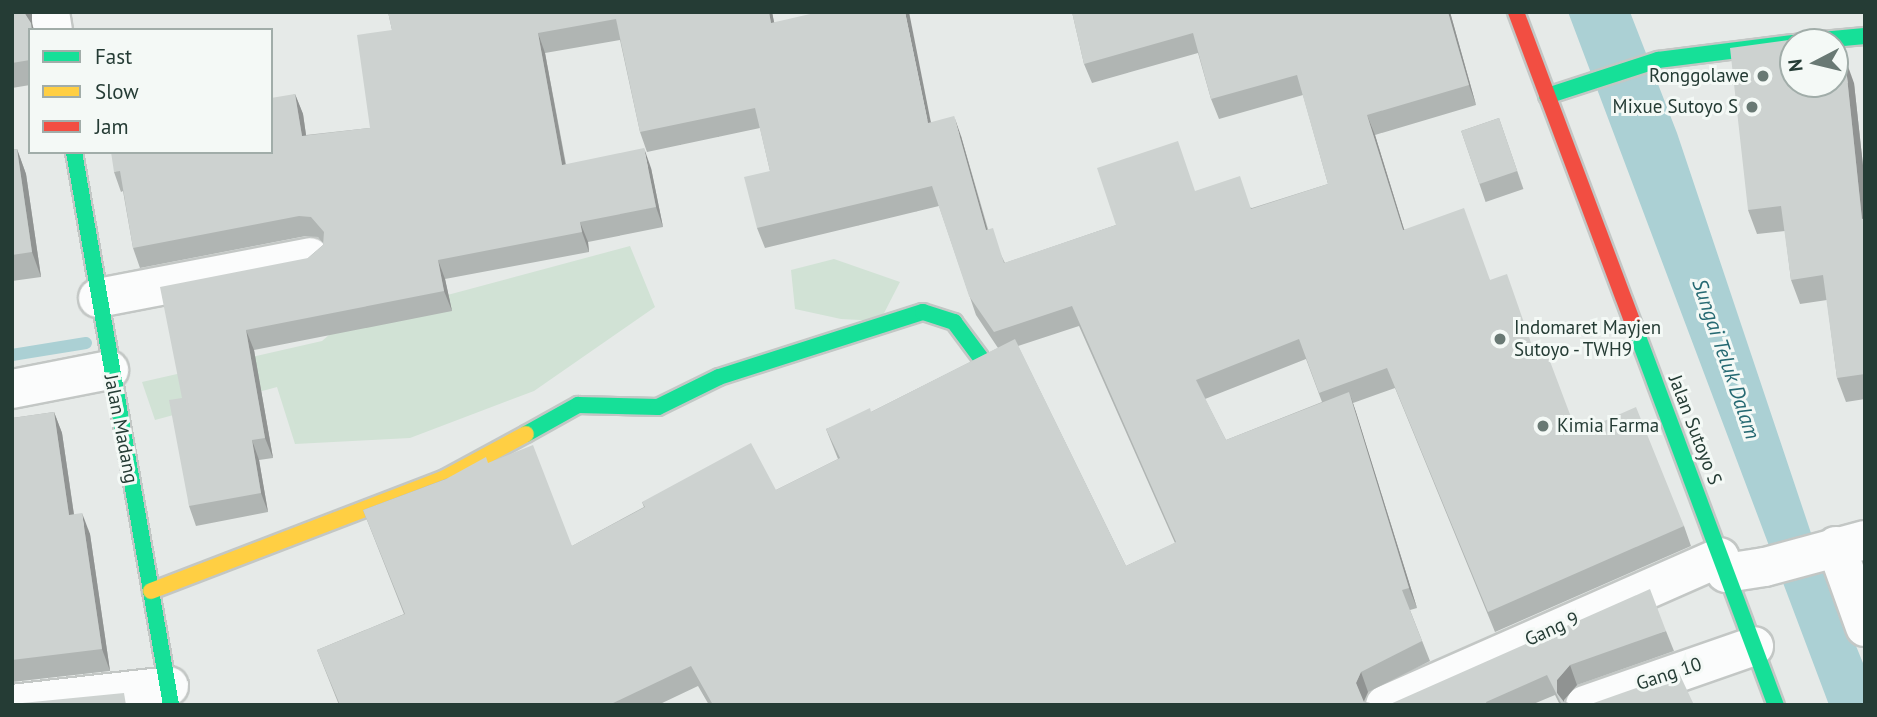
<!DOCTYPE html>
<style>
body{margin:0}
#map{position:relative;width:1877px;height:717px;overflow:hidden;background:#e6eae8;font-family:"PT Sans",sans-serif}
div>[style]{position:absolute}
.green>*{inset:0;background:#d1e2d5}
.water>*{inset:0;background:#abd0d4}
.stream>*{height:12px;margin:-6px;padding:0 6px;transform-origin:6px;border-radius:6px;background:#abd0d4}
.roads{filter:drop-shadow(2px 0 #c3c7c5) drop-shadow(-2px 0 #c3c7c5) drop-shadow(0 2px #c3c7c5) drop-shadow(0 -2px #c3c7c5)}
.street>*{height:38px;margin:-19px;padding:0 19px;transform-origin:19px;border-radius:19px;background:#fbfcfc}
.fast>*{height:16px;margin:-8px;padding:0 8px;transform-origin:8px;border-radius:8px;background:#16e098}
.slow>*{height:16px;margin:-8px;padding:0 8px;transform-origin:8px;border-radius:8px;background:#ffcf43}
.jam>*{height:16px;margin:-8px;padding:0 8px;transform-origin:8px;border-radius:8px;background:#f24e42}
.wall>*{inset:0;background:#b0b5b3;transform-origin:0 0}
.shaded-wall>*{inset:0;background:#909392}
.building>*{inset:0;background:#cdd2d0;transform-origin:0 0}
.dots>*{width:19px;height:19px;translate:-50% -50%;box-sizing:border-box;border:4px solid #f4f9f6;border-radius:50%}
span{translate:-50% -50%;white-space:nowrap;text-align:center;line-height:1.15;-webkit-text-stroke:6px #f4f9f6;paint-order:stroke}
.poi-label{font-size:19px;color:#253c35}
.right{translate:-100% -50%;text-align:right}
.left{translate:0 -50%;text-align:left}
.street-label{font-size:19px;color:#253c35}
.water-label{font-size:21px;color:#256972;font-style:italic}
.frame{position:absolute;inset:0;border:14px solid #253c35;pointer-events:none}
.legend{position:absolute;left:28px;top:28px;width:245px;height:126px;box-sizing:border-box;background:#f4f9f6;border:2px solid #a1ada9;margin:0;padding:9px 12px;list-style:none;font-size:21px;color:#253c35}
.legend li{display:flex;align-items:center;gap:14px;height:35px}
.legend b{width:35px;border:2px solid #a1ada9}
.north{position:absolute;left:1779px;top:28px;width:70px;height:70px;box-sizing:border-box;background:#f4f9f6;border:2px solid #a1ada9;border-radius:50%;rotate:263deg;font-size:19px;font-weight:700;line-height:28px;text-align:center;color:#253c35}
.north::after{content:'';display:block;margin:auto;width:24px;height:32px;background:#697974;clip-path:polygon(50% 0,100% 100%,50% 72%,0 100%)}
</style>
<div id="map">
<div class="green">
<div style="clip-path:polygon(630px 246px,655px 307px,534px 391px,410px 438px,295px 444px,277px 387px,155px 420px,142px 382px,322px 341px,343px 323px)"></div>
<div style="clip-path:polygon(834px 259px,900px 282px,880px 321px,841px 319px,795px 309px,791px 270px)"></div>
</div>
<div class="water">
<div style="clip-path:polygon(1568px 12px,1630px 12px,1677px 133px,1815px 545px,1865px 668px,1865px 705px,1829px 705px)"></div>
</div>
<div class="stream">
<div style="left:12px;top:355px;width:75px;rotate:-9.2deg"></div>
</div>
<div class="roads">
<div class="street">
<div style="left:50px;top:12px;width:18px;rotate:81deg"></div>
<div style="left:98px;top:298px;width:216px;rotate:-10.9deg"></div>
<div style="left:12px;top:389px;width:99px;rotate:-11.1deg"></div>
<div style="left:1836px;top:546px;width:86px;rotate:70.3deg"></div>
<div style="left:1726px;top:573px;width:39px;rotate:-9deg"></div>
<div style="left:1765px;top:567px;width:104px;rotate:-15.1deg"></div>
<div style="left:12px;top:704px;width:158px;rotate:-6.5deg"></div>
<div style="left:1385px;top:705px;width:366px;rotate:-23.8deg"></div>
<div style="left:1585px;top:705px;width:179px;rotate:-19.2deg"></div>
</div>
<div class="fast">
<div style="left:1800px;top:42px;width:65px;rotate:-5.3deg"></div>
<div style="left:1547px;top:96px;width:117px;rotate:-18deg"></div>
<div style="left:1658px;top:60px;width:136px;rotate:-7.2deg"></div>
<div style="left:74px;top:152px;width:561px;rotate:80.05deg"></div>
<div style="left:1634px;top:326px;width:405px;rotate:69.5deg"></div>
<div style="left:526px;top:434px;width:60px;rotate:-29.1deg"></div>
<div style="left:578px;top:405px;width:80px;rotate:1.4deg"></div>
<div style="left:658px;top:407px;width:68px;rotate:-26.2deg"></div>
<div style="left:719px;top:377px;width:214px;rotate:-17.7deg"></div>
<div style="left:923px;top:312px;width:33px;rotate:18deg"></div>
<div style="left:954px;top:322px;width:44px;rotate:53.4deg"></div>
</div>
<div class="slow">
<div style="left:151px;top:591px;width:315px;rotate:-21deg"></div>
<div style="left:445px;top:478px;width:92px;rotate:-28.5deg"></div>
</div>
<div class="jam">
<div style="left:1516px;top:12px;width:335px;rotate:69.4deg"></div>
</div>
</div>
<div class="wall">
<div style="clip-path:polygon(12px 12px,32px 24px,34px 30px,30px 30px,30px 85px,12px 88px)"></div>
<div style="clip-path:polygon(evenodd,388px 12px,772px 12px,774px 22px,931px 122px,961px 136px,988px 229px,1005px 263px,1116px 225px,1196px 191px,1252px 208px,1328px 184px,1303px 95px,1219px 119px,1211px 99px,1198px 53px,1092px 83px,1084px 64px,1072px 12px,1450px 12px,1476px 105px,1375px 135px,1404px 229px,1490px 280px,1537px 360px,1577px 433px,1684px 526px,1691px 546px,1495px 632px,1395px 388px,1353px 403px,1417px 608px,1410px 610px,1430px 661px,1368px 692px,1364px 702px,1383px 705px,709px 705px,698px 686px,658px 705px,339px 705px,317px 650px,404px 614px,363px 510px,488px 463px,572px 546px,644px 507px,642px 502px,776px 490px,838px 459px,826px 429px,871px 412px,998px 348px,976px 315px,939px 206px,765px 248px,757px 228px,770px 171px,760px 128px,647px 152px,640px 132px,620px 40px,545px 53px,566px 164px,651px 168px,663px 227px,588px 242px,589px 252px,445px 279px,452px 311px,254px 350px,273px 458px,259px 460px,268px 512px,196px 526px,189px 506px,182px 398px,308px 258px,323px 245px,323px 243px,318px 237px,306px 236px,140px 268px,133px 248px,123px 191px,121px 192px,114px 172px,295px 94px,303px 114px,306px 135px,370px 128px,392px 30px,388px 12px,1079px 326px,1175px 543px,1126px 566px,1018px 346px,1079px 326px,388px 12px,1306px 359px,1322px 402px,1226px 440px,1205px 399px,1306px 359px)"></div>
<div style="clip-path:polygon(1854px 83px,1865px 184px,1865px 399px,1846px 402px,1837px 378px,1827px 300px,1800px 304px,1791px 280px,1785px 231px,1757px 234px,1748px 210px,1793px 84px)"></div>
<div style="left:1499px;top:118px;width:75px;height:40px;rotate:71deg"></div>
<div style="clip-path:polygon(17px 149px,26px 174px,41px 277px,12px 281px,12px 150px)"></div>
<div style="clip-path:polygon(54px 412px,62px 433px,74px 514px,90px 534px,110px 671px,12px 682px,12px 418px)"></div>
<div style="clip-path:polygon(1666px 631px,1674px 651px,1577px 685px,1564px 700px,1564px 702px,1578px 705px,1560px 705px,1555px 695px,1531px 705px,1388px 705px)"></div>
</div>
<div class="shaded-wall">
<div style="clip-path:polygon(24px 12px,32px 12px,32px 24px,34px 30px,32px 30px)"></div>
<div style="clip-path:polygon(769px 12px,772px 12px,778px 42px,771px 23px)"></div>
<div style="clip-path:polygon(905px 12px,909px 12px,935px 143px,928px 123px)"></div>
<div style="clip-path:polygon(1448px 12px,1450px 12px,1476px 105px,1469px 85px)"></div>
<div style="clip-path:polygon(538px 33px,545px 53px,569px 184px,562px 165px)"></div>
<div style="clip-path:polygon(1789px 40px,1793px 50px,1793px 68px,1792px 64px)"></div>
<div style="clip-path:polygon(1845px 58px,1854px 83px,1865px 184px,1865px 226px,1862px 219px)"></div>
<div style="clip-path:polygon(295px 94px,303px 114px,309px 156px,302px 136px)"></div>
<div style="clip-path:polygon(1367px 115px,1375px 135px,1410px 249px,1403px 230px)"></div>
<div style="clip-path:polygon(954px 116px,961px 136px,993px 250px,986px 230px)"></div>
<div style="clip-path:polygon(644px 148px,651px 168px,663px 227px,656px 207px)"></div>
<div style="clip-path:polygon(17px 149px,26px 174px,41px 277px,32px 252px)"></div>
<div style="clip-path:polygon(580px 222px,588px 242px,589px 252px,582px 232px)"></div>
<div style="clip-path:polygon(438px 260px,445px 279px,452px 311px,444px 291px)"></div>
<div style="clip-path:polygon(246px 330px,254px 350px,273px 458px,265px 438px)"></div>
<div style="clip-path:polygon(1349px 392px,1356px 412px,1417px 608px,1409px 588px)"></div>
<div style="clip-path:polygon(54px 412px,62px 433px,77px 536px,69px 515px)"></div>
<div style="clip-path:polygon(252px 440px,259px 460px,268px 512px,261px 493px)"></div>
<div style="clip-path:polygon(82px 513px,90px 534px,110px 671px,102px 649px)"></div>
<div style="clip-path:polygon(1570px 665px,1577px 685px,1564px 700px,1564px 705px,1557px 693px,1557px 680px)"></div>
<div style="clip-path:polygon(1361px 672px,1368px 692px,1363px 703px,1356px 683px)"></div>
</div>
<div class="building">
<div style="clip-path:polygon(12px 12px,24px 12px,31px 23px,32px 30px,30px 30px,30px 60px,12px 63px)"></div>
<div style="clip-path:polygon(388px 12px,769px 12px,771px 23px,819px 12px,905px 12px,928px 123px,954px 116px,986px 230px,993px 228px,1004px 263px,1116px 225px,1097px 168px,1178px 141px,1195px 191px,1240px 176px,1251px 209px,1328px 184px,1297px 75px,1211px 99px,1193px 33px,1084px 64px,1072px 12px,1448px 12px,1469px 85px,1367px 115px,1403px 230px,1464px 208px,1490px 280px,1507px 274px,1537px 360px,1548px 356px,1577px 433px,1636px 407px,1684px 526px,1488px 612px,1387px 368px,1319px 393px,1299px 339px,1196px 380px,1226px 440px,1349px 392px,1409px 588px,1402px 590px,1422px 641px,1361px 672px,1356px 683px,1364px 702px,1383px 705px,713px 705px,691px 666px,609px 705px,340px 705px,317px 650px,405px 614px,363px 510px,446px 479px,486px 457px,488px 463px,533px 445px,572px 546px,645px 507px,642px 502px,751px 443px,776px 490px,840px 458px,826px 429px,870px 408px,871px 412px,1015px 339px,1126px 566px,1176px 542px,1072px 306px,994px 332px,969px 296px,932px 186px,757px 228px,744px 177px,770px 171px,755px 108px,640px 132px,616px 19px,538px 33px,562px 165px,644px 148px,656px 207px,580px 222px,582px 232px,438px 260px,444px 291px,246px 330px,265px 438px,252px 440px,261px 493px,189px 506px,169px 400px,182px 398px,160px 287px,308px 258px,323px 245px,324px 232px,311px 217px,299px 216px,133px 248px,120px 171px,114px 172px,111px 152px,271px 152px,271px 98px,295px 94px,302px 136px,370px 128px,357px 35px,392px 30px)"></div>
<div style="clip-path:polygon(1789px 40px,1792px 64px,1793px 64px,1793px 84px,1835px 84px,1835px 59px,1845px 58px,1862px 219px,1865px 218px,1865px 374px,1837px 378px,1823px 275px,1791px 280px,1781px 206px,1748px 210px,1730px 48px)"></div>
<div style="left:1499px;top:118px;width:56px;height:40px;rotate:71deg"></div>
<div style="clip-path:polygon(17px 149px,32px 252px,12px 255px,12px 150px)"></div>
<div style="clip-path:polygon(54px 412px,69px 515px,82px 513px,102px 649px,12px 660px,12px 418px)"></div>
<div style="clip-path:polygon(1650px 589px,1666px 631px,1570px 665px,1557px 680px,1557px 693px,1564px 702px,1578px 705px,1562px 705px,1547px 675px,1486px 702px,1487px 705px,1388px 705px)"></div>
<div style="clip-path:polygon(1679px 673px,1694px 705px,1588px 705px)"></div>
<div style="clip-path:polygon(124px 693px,126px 705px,12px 705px,12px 704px)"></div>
</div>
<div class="dots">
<div style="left:1763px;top:76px;background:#697974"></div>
<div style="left:1752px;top:107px;background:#697974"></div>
<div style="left:1500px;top:339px;background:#697974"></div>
<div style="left:1543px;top:426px;background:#697974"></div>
</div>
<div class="poi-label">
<span class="right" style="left:1749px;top:76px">Ronggolawe</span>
<span class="right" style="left:1738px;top:107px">Mixue Sutoyo S</span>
<span class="left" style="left:1514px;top:339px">Indomaret Mayjen<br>Sutoyo - TWH9</span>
<span class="left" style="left:1557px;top:426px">Kimia Farma</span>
</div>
<div class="street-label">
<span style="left:121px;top:429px;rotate:79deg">Jalan Madang</span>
<span style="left:1695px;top:430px;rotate:69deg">Jalan Sutoyo S</span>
<span style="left:1552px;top:629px;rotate:-24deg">Gang 9</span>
<span style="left:1669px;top:674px;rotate:-18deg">Gang 10</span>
</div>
<div class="water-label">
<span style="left:1726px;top:359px;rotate:71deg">Sungai Teluk Dalam</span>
</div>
<div class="frame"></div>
<ul class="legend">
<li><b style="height:9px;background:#16e098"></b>Fast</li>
<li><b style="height:9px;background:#ffcf43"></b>Slow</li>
<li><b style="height:9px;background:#f24e42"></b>Jam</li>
</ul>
<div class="north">N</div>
</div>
